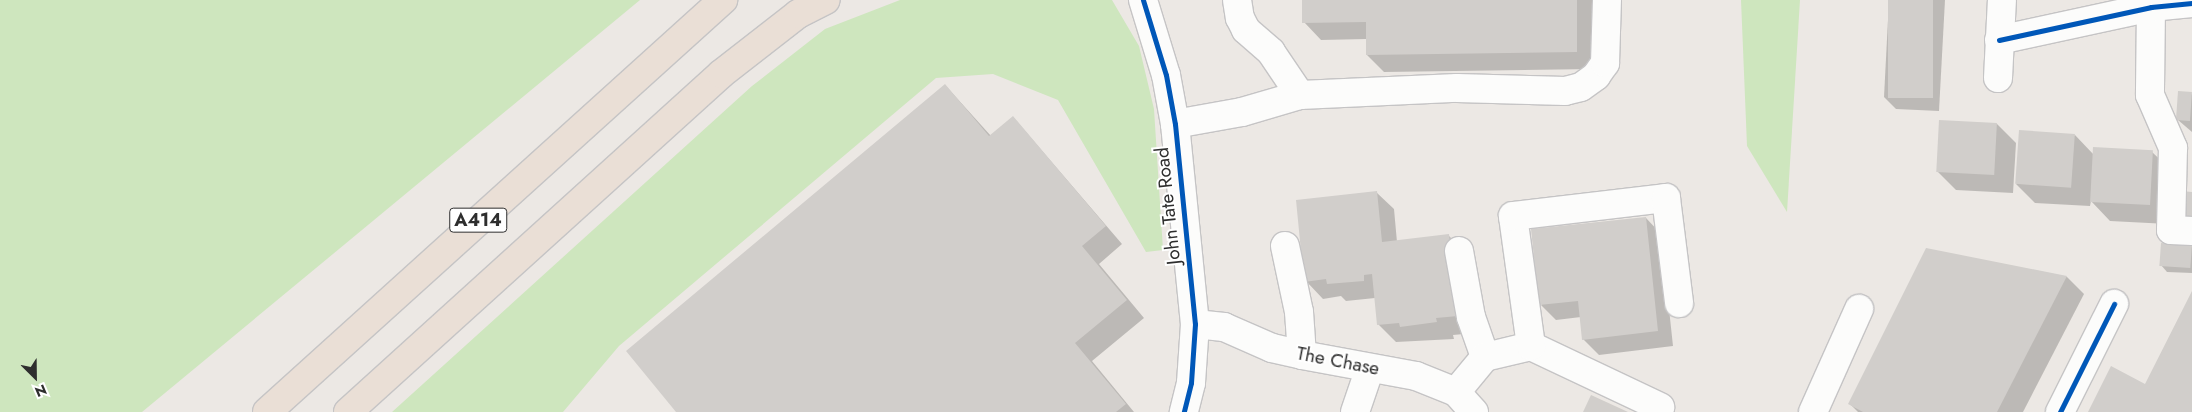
<!DOCTYPE html>
<style>
body{margin:0}
#map{position:relative;width:2192px;height:412px;overflow:hidden;background:#ece8e4;font-family:Jost,sans-serif}
div>[style]{position:absolute}
.green>*{inset:0;background:#cee6be}
.shadow>*{inset:0;background:#0003}
.building>*{inset:0;background:#d1cecb;transform-origin:0 0}
.roads{filter:drop-shadow(1px 0 #c5c4c5) drop-shadow(-1px 0 #c5c4c5) drop-shadow(0 1px #c5c4c5) drop-shadow(0 -1px #c5c4c5)}
.minor>*{height:28px;margin:-14px;padding:0 14px;transform-origin:14px;border-radius:14px;background:#fcfcfb}
.highway>*{height:28px;margin:-14px;padding:0 14px;transform-origin:14px;border-radius:14px;background:#eadfd6}
.cycleway>*{height:5px;margin:-2.5px;padding:0 2.5px;transform-origin:2.5px;border-radius:2.5px;background:#0057b8}
span{translate:-50% -50%;white-space:nowrap;text-align:center;line-height:1.15;-webkit-text-stroke:4px #fff;paint-order:stroke}
.shield-label span{padding:1px 4px;background:#fff;border:1px solid;border-radius:4px;-webkit-text-stroke-width:0}
.shield-label{font-size:18px;color:#2e2e2e;font-weight:700}
.street-label{font-size:19px;color:#2e2e2e}
.north{position:absolute;left:10px;top:352px;width:50px;height:50px;-webkit-text-stroke:4px #fff;paint-order:stroke;rotate:157deg;font-size:14px;font-weight:700;line-height:20px;text-align:center;color:#2e2e2e}
.north::after{content:'';display:block;margin:auto;width:18px;height:22px;background:#2e2e2e;clip-path:polygon(50% 0,100% 100%,50% 72%,0 100%)}
</style>
<div id="map">
<div class="green">
<div style="clip-path:polygon(0 0,640px 0,142px 412px,0 412px)"></div>
<div style="clip-path:polygon(900px 0,1112px 0,1139px 46px,1154px 109px,1163px 250px,1146px 252px,1058px 100px,993px 74px,936px 78px,619px 346px,563px 412px,392px 412px,752px 86px,825px 29px)"></div>
<div style="clip-path:polygon(1741px 0,1800px 0,1787px 212px,1747px 146px)"></div>
</div>
<div class="shadow">
<div style="clip-path:polygon(1303px 0,1593px 0,1594px 69px,1384px 72px,1367px 55px,1367px 39px,1321px 40px,1304px 22px)"></div>
<div style="clip-path:polygon(1889px 0,1945px 0,1939px 111px,1896px 109px,1884px 97px)"></div>
<div style="clip-path:polygon(945px 85px,991px 136px,1013px 117px,1122px 244px,1099px 264px,1144px 318px,1092px 361px,1134px 412px,678px 412px)"></div>
<div style="clip-path:polygon(2192px 93px,2192px 132px,2178px 120px)"></div>
<div style="clip-path:polygon(1940px 121px,1997px 124px,2016px 143px,2013px 193px,1956px 190px,1937px 171px)"></div>
<div style="clip-path:polygon(2075px 135px,2094px 155px,2152px 152px,2171px 170px,2168px 224px,2110px 221px,2091px 201px,2090px 206px,2035px 203px,2016px 184px)"></div>
<div style="clip-path:polygon(1376px 192px,1394px 209px,1397px 242px,1449px 236px,1466px 253px,1475px 333px,1453px 335px,1454px 339px,1396px 342px,1378px 324px,1375px 298px,1346px 301px,1341px 296px,1323px 299px,1306px 281px)"></div>
<div style="clip-path:polygon(1646px 218px,1661px 234px,1673px 346px,1599px 355px,1583px 339px,1581px 317px,1556px 320px,1541px 305px)"></div>
<div style="clip-path:polygon(2192px 246px,2192px 273px,2167px 272px,2161px 265px)"></div>
<div style="clip-path:polygon(1927px 249px,2067px 277px,2084px 294px,2023px 412px,1858px 412px,1850px 404px)"></div>
</div>
<div class="building">
<div style="clip-path:polygon(1302px 0,1577px 0,1577px 52px,1366px 55px,1366px 22px,1302px 23px)"></div>
<div style="left:1888px;top:0;width:45px;height:98px"></div>
<div style="clip-path:polygon(945px 84px,989px 136px,1013px 116px,1106px 226px,1082px 246px,1127px 300px,1075px 343px,1126px 404px,1116px 412px,676px 412px,626px 351px)"></div>
<div style="left:2178px;top:91px;width:14px;height:29px;rotate:4deg"></div>
<div style="left:1939px;top:120px;width:58px;height:52px;rotate:3deg"></div>
<div style="left:2019px;top:130px;width:56px;height:54px;rotate:4deg"></div>
<div style="left:2093px;top:147px;width:60px;height:55px;rotate:3deg"></div>
<div style="clip-path:polygon(1377px 191px,1382px 242px,1449px 234px,1458px 316px,1436px 318px,1437px 322px,1400px 327px,1399px 323px,1377px 325px,1372px 274px,1364px 275px,1364px 281px,1327px 284px,1326px 279px,1304px 282px,1296px 200px)"></div>
<div style="clip-path:polygon(2181px 191px,2192px 192px,2192px 216px,2179px 216px)"></div>
<div style="clip-path:polygon(1646px 217px,1658px 331px,1582px 340px,1578px 301px,1539px 305px,1531px 229px)"></div>
<div style="left:2161px;top:243px;width:31px;height:23px;rotate:4deg"></div>
<div style="clip-path:polygon(1926px 248px,2067px 276px,1997px 412px,1863px 412px,1848px 404px)"></div>
<div style="clip-path:polygon(2192px 291px,2192px 412px,2088px 412px,2111px 366px,2145px 384px)"></div>
<div style="clip-path:polygon(1591px 395px,1628px 412px,1583px 412px)"></div>
</div>
<div class="roads">
<div class="minor">
<div style="left:1143px;top:0;width:78px;rotate:73deg"></div>
<div style="left:1166px;top:75px;width:50px;rotate:79.6deg"></div>
<div style="left:1175px;top:124px;width:201px;rotate:84.3deg"></div>
<div style="left:1195px;top:324px;width:59px;rotate:93.9deg"></div>
<div style="left:1191px;top:383px;width:30px;rotate:104deg"></div>
<div style="left:1237px;top:0;width:18px;rotate:81deg"></div>
<div style="left:1240px;top:18px;width:13px;rotate:63deg"></div>
<div style="left:1246px;top:30px;width:33px;rotate:41deg"></div>
<div style="left:1271px;top:52px;width:52px;rotate:56deg"></div>
<div style="left:2151px;top:7px;width:88px;rotate:90.7deg"></div>
<div style="left:2150px;top:95px;width:58px;rotate:66.5deg"></div>
<div style="left:2173px;top:148px;width:82px;rotate:91.4deg"></div>
<div style="left:2171px;top:230px;width:21px;rotate:3deg"></div>
<div style="left:1999px;top:40px;width:156px;rotate:-12.2deg"></div>
<div style="left:2151px;top:7px;width:41px;rotate:-5.6deg"></div>
<div style="left:1998px;top:78px;width:78px;rotate:-87.1deg"></div>
<div style="left:1175px;top:124px;width:68px;rotate:-10.2deg"></div>
<div style="left:1242px;top:112px;width:60px;rotate:-16.3deg"></div>
<div style="left:1300px;top:95px;width:157px;rotate:-2.6deg"></div>
<div style="left:1457px;top:88px;width:108px;rotate:1.6deg"></div>
<div style="left:1565px;top:91px;width:16px;rotate:-14deg"></div>
<div style="left:1581px;top:87px;width:19px;rotate:-36deg"></div>
<div style="left:1596px;top:76px;width:16px;rotate:-55deg"></div>
<div style="left:1605px;top:63px;width:63px;rotate:-88.2deg"></div>
<div style="left:1285px;top:246px;width:67px;rotate:78deg"></div>
<div style="left:1299px;top:312px;width:43px;rotate:86deg"></div>
<div style="left:1459px;top:251px;width:67px;rotate:79.7deg"></div>
<div style="left:1471px;top:317px;width:42px;rotate:70.7deg"></div>
<div style="left:1195px;top:324px;width:29px;rotate:6deg"></div>
<div style="left:1224px;top:327px;width:52px;rotate:23.6deg"></div>
<div style="left:1272px;top:348px;width:31px;rotate:13deg"></div>
<div style="left:1302px;top:355px;width:116px;rotate:10.4deg"></div>
<div style="left:1416px;top:376px;width:43px;rotate:21.8deg"></div>
<div style="left:1456px;top:392px;width:27px;rotate:48deg"></div>
<div style="left:1531px;top:346px;width:143px;rotate:25.3deg"></div>
<div style="left:1456px;top:392px;width:45px;rotate:-50.4deg"></div>
<div style="left:1485px;top:357px;width:47px;rotate:-13.4deg"></div>
<div style="left:1531px;top:346px;width:131px;rotate:-97.9deg"></div>
<div style="left:1513px;top:216px;width:154px;rotate:-6.7deg"></div>
<div style="left:1666px;top:198px;width:106px;rotate:82.9deg"></div>
<div style="left:1355px;top:412px;width:46px;rotate:-71.2deg"></div>
<div style="left:1813px;top:412px;width:113px;rotate:-65.9deg"></div>
<div style="left:2060px;top:412px;width:121px;rotate:-63.4deg"></div>
</div>
<div class="highway">
<div style="left:267px;top:412px;width:615px;rotate:-42.1deg"></div>
<div style="left:348px;top:412px;width:503px;rotate:-42.18deg"></div>
<div style="left:721px;top:74px;width:98px;rotate:-37.9deg"></div>
<div style="left:798px;top:14px;width:31px;rotate:-27deg"></div>
</div>
</div>
<div class="cycleway">
<div style="left:1143px;top:0;width:78px;rotate:73deg"></div>
<div style="left:1166px;top:75px;width:50px;rotate:79.6deg"></div>
<div style="left:1175px;top:124px;width:201px;rotate:84.3deg"></div>
<div style="left:1195px;top:324px;width:59px;rotate:93.9deg"></div>
<div style="left:1191px;top:383px;width:30px;rotate:104deg"></div>
<div style="left:1999px;top:40px;width:156px;rotate:-12.2deg"></div>
<div style="left:2151px;top:7px;width:41px;rotate:-5.6deg"></div>
<div style="left:2060px;top:412px;width:121px;rotate:-63.4deg"></div>
</div>
<div class="shield-label">
<span style="left:478px;top:220px">A414</span>
</div>
<div class="street-label">
<span style="left:1168px;top:206px;rotate:-96deg">John Tate Road</span>
<span style="left:1338px;top:361px;rotate:11deg">The Chase</span>
</div>
<div class="north">N</div>
</div>
